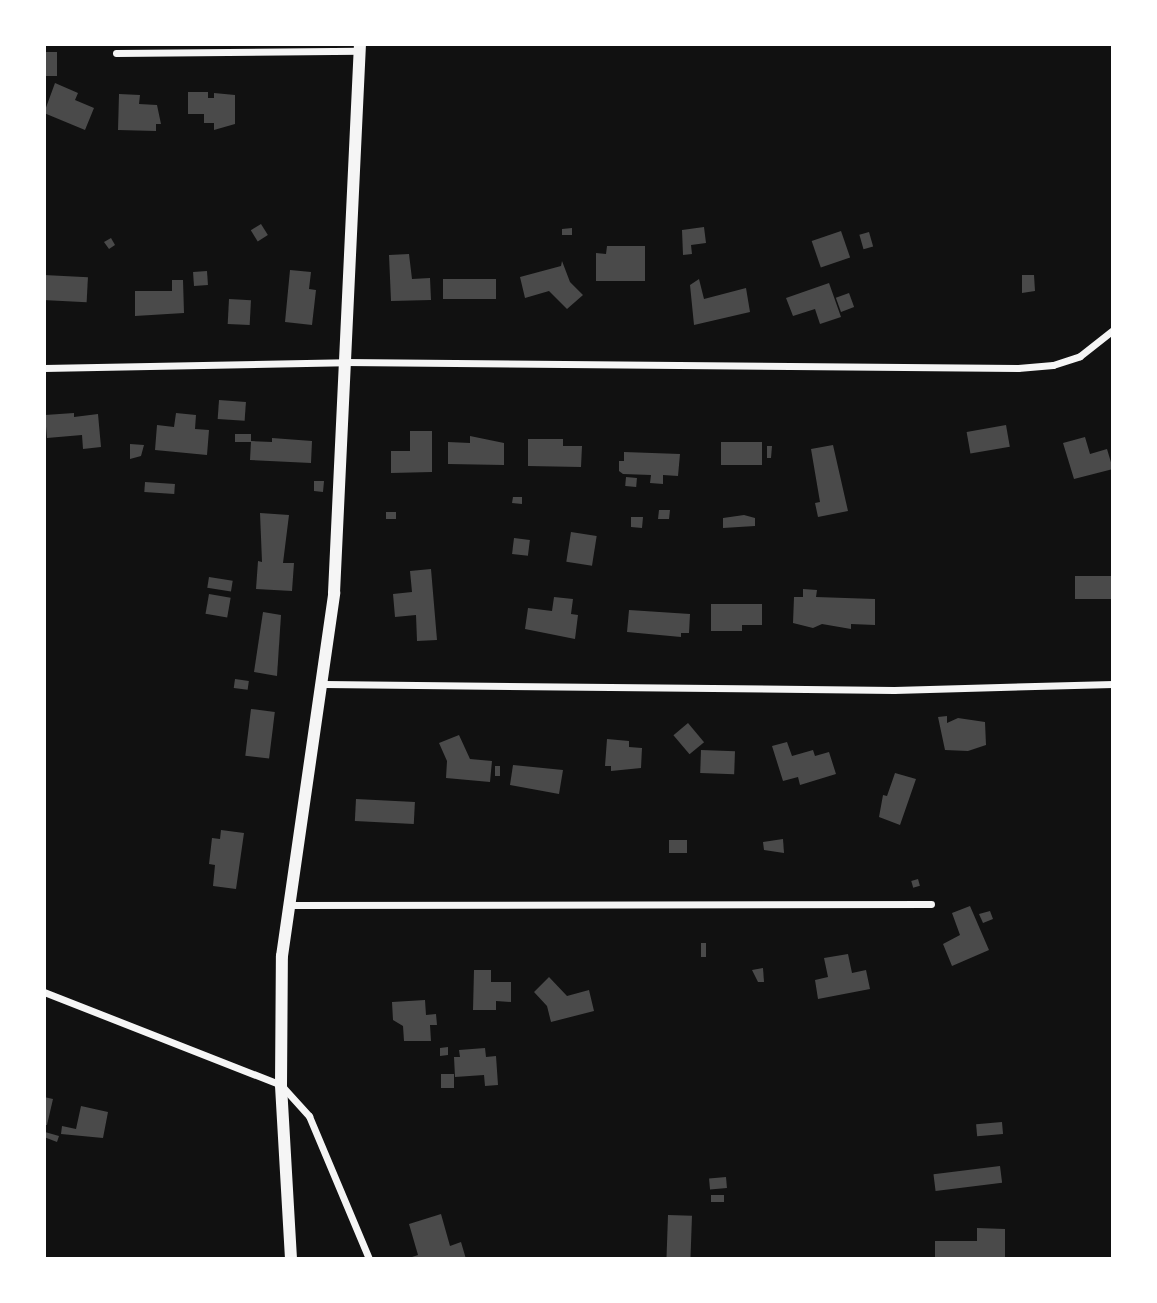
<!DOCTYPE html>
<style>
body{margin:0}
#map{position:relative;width:1157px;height:1303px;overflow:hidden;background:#111;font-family:Literata,serif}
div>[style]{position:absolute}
.building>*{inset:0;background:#4a4a4a;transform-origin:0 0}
.minor>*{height:7px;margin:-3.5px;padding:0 3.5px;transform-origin:3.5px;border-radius:3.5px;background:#f5f5f5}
.tertiary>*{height:12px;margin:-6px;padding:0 6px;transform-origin:6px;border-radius:6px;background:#f5f5f5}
span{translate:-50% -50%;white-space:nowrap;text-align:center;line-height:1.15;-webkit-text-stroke:7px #fff;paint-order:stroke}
.frame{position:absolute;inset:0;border:46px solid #fff;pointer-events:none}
</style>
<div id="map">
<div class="building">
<div style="left:44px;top:52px;width:13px;height:24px"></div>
<div style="clip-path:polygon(55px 83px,78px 93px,75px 100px,94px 108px,85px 130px,44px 113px)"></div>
<div style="clip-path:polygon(188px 92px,208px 92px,208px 98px,214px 98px,214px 93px,235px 95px,235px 124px,214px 130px,214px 123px,204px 123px,204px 114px,188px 114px)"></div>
<div style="clip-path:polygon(119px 94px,140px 95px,139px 104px,157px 105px,161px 124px,156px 124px,156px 131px,118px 130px)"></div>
<div style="left:261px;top:224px;width:13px;height:12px;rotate:58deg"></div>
<div style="clip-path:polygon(704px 227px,706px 243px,691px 245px,692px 254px,683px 255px,682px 230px)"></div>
<div style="clip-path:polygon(572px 228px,572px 235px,562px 235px,562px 229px)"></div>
<div style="left:841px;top:231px;width:28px;height:31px;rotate:71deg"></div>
<div style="left:869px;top:232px;width:15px;height:10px;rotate:74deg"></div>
<div style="clip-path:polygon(111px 238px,115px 245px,109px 249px,104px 242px)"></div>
<div style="clip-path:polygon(607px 246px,645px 246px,645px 281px,596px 281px,596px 253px,606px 254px)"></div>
<div style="clip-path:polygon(409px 254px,412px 279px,430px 278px,431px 300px,391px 301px,389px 255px)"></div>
<div style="clip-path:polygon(562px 261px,570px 282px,583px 295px,567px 309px,549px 291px,525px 298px,520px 277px,561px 266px)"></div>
<div style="clip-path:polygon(290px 270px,311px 272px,309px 289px,316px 290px,312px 325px,285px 322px)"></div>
<div style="left:207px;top:271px;width:14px;height:14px;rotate:86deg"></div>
<div style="left:44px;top:275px;width:44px;height:25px;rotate:3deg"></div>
<div style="clip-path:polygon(1022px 275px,1034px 275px,1035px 291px,1022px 293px)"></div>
<div style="left:496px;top:279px;width:20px;height:53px;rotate:90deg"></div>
<div style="clip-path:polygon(699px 279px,704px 299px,746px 288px,750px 312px,694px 325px,690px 285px)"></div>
<div style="clip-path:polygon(172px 280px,183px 280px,184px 313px,135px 316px,135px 291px,172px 291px)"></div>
<div style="clip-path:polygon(829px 283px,841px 317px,820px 324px,815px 309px,793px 316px,786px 298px)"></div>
<div style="left:849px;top:293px;width:15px;height:14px;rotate:70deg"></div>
<div style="left:229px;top:299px;width:22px;height:25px;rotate:3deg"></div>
<div style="left:219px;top:400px;width:27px;height:19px;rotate:4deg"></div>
<div style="clip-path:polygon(74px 413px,74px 417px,98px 414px,101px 447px,83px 449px,82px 435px,47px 438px,45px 415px)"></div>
<div style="clip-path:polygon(176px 413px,196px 415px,195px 429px,209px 430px,207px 455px,155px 450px,157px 425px,174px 427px)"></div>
<div style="left:1006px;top:425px;width:22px;height:40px;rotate:80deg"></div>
<div style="clip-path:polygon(410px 431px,432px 431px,432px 472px,391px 473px,391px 451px,410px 451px)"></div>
<div style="left:235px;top:434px;width:16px;height:8px"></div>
<div style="clip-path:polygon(470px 436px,504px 443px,504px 465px,448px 464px,448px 442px,470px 443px)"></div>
<div style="clip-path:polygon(1085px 437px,1090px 454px,1107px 449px,1113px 469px,1074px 479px,1063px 443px)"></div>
<div style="clip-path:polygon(272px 438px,312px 441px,311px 463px,250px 460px,251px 441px,272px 442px)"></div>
<div style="clip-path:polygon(528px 439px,563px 439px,563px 446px,582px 446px,581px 467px,528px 466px)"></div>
<div style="left:721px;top:442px;width:41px;height:23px"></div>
<div style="clip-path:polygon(130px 444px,144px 445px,141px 456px,130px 459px)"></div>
<div style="clip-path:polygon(833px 445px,848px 511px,818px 517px,815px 503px,820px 502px,811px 449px)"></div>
<div style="clip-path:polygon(767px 446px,772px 446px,771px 458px,767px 458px)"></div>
<div style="clip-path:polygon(624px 452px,680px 454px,678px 476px,663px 475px,663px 484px,650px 483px,651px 475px,623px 474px,619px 471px,619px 461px,624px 461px)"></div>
<div style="left:626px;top:477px;width:11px;height:9px;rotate:5deg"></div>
<div style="clip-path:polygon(314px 481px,324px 481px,323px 492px,314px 491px)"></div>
<div style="left:145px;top:482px;width:30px;height:10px;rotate:4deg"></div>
<div style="clip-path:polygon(513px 497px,522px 497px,522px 504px,512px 503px)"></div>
<div style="clip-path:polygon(659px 510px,670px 510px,669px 519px,658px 519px)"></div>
<div style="left:386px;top:512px;width:10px;height:7px"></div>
<div style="clip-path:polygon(260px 513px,289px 515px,283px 563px,294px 563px,292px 591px,256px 589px,258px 561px,262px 562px)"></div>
<div style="clip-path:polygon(744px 515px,755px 518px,755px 526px,723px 528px,723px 518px)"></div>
<div style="clip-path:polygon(631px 517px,643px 517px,642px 528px,631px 527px)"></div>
<div style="left:571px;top:532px;width:26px;height:30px;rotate:9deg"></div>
<div style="left:514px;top:538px;width:16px;height:16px;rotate:7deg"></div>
<div style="clip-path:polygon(431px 569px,437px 640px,417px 641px,416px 615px,395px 617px,393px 594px,412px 592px,410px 571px)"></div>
<div style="left:1113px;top:576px;width:23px;height:38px;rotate:90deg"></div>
<div style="left:209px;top:577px;width:24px;height:11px;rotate:9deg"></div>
<div style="clip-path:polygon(803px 589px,817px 590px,816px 597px,875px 599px,875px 625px,851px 624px,851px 629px,822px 624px,813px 628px,793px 623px,794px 597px,803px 597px)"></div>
<div style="left:209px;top:594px;width:22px;height:20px;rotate:10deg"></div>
<div style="clip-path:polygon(554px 597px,573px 599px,571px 614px,578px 615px,575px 639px,525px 629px,528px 608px,552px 611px)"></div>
<div style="clip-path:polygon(711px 604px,762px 604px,762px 625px,742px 625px,742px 631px,711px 631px)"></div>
<div style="clip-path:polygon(629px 610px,690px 614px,689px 633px,681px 633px,681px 637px,627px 632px)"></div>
<div style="clip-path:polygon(263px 612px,281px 615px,277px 676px,254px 672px)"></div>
<div style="left:235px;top:679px;width:14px;height:9px;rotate:8deg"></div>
<div style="left:251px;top:709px;width:24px;height:47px;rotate:7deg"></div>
<div style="clip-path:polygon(947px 716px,947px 723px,958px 718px,985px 722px,986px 745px,968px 751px,945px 750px,938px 717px)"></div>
<div style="left:688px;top:723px;width:25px;height:19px;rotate:50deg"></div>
<div style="clip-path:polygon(459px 735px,470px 759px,492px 761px,490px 782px,446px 778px,447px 761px,439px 743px)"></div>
<div style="clip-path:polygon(607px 739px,629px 741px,629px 747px,642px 748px,641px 768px,611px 771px,611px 766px,605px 766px)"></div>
<div style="clip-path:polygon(787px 742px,792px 756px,813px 750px,815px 756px,829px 752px,836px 774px,800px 785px,798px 777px,783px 781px,772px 746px)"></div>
<div style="left:701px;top:750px;width:34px;height:23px;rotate:2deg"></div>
<div style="clip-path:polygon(513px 765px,563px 770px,559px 794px,510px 785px)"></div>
<div style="left:495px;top:766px;width:5px;height:10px"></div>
<div style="clip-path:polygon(895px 773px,916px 779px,900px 825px,879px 817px,883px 795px,887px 796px)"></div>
<div style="left:356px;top:799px;width:59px;height:22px;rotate:3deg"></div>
<div style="clip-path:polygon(221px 830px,244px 833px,236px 889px,213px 886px,215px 865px,209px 864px,212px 838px,220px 839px)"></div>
<div style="clip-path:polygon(783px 839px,784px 853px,764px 850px,763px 842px)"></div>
<div style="left:669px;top:840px;width:18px;height:13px"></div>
<div style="left:918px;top:879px;width:7px;height:7px;rotate:74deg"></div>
<div style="clip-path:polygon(970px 906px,989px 950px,952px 966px,943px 944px,960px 935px,952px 913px)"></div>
<div style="clip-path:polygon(990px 911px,993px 919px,983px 923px,979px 914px)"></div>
<div style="left:701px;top:943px;width:5px;height:14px"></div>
<div style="clip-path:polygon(848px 954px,852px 973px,866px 970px,870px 989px,818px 999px,815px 980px,828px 977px,824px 958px)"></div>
<div style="clip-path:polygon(763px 968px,764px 982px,758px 982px,752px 970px)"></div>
<div style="clip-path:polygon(474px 970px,491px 970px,491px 982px,511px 982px,511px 1002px,496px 1001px,496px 1010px,473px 1010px)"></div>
<div style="clip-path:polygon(549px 977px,567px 996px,589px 990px,594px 1011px,551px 1022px,547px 1006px,534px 992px)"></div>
<div style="clip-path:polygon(425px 1000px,426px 1015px,436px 1014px,437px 1025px,430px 1025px,431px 1041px,404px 1041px,403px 1026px,393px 1020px,392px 1002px)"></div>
<div style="clip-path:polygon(448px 1047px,448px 1055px,440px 1056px,440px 1048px)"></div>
<div style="clip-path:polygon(485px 1048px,486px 1057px,496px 1056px,498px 1085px,485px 1086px,484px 1075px,455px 1077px,454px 1057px,460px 1057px,459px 1050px)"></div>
<div style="left:454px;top:1074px;width:14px;height:13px;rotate:90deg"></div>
<div style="clip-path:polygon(44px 1097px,53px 1099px,47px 1125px,44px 1125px)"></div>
<div style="clip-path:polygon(81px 1106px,108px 1112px,103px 1138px,61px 1134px,62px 1126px,76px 1129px)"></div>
<div style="left:1002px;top:1122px;width:12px;height:26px;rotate:85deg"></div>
<div style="clip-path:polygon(45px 1132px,59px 1136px,57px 1142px,44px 1137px)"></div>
<div style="left:1000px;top:1166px;width:17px;height:67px;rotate:83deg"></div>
<div style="left:726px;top:1177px;width:11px;height:17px;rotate:85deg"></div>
<div style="left:724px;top:1195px;width:7px;height:13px;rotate:90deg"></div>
<div style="clip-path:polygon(441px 1214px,450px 1246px,461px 1242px,466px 1259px,406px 1259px,418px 1255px,409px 1224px)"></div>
<div style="left:668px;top:1215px;width:24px;height:44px;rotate:2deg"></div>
<div style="clip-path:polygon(977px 1228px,1005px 1229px,1005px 1259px,935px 1259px,935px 1241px,977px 1241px)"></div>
</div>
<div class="minor">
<div style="left:116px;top:53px;width:244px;rotate:-0.5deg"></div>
<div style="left:44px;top:368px;width:301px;rotate:-1.1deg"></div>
<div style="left:345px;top:362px;width:673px;rotate:0.51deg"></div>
<div style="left:1018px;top:368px;width:35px;rotate:-5deg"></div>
<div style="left:1053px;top:365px;width:28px;rotate:-18deg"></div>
<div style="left:1080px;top:356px;width:42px;rotate:-38.2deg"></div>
<div style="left:324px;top:684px;width:570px;rotate:0.6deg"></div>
<div style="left:894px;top:690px;width:219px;rotate:-1.6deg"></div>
<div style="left:288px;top:905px;width:643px;rotate:-0.09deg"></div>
<div style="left:44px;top:992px;width:255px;rotate:21.4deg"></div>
<div style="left:281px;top:1085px;width:42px;rotate:47.9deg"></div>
<div style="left:309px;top:1116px;width:155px;rotate:67.2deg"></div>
</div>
<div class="tertiary">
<div style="left:291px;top:1259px;width:174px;rotate:-93.3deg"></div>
<div style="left:281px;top:1085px;width:129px;rotate:-89.6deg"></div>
<div style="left:282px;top:956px;width:367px;rotate:-81.8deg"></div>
<div style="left:334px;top:593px;width:550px;rotate:-87.29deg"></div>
</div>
<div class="frame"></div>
</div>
